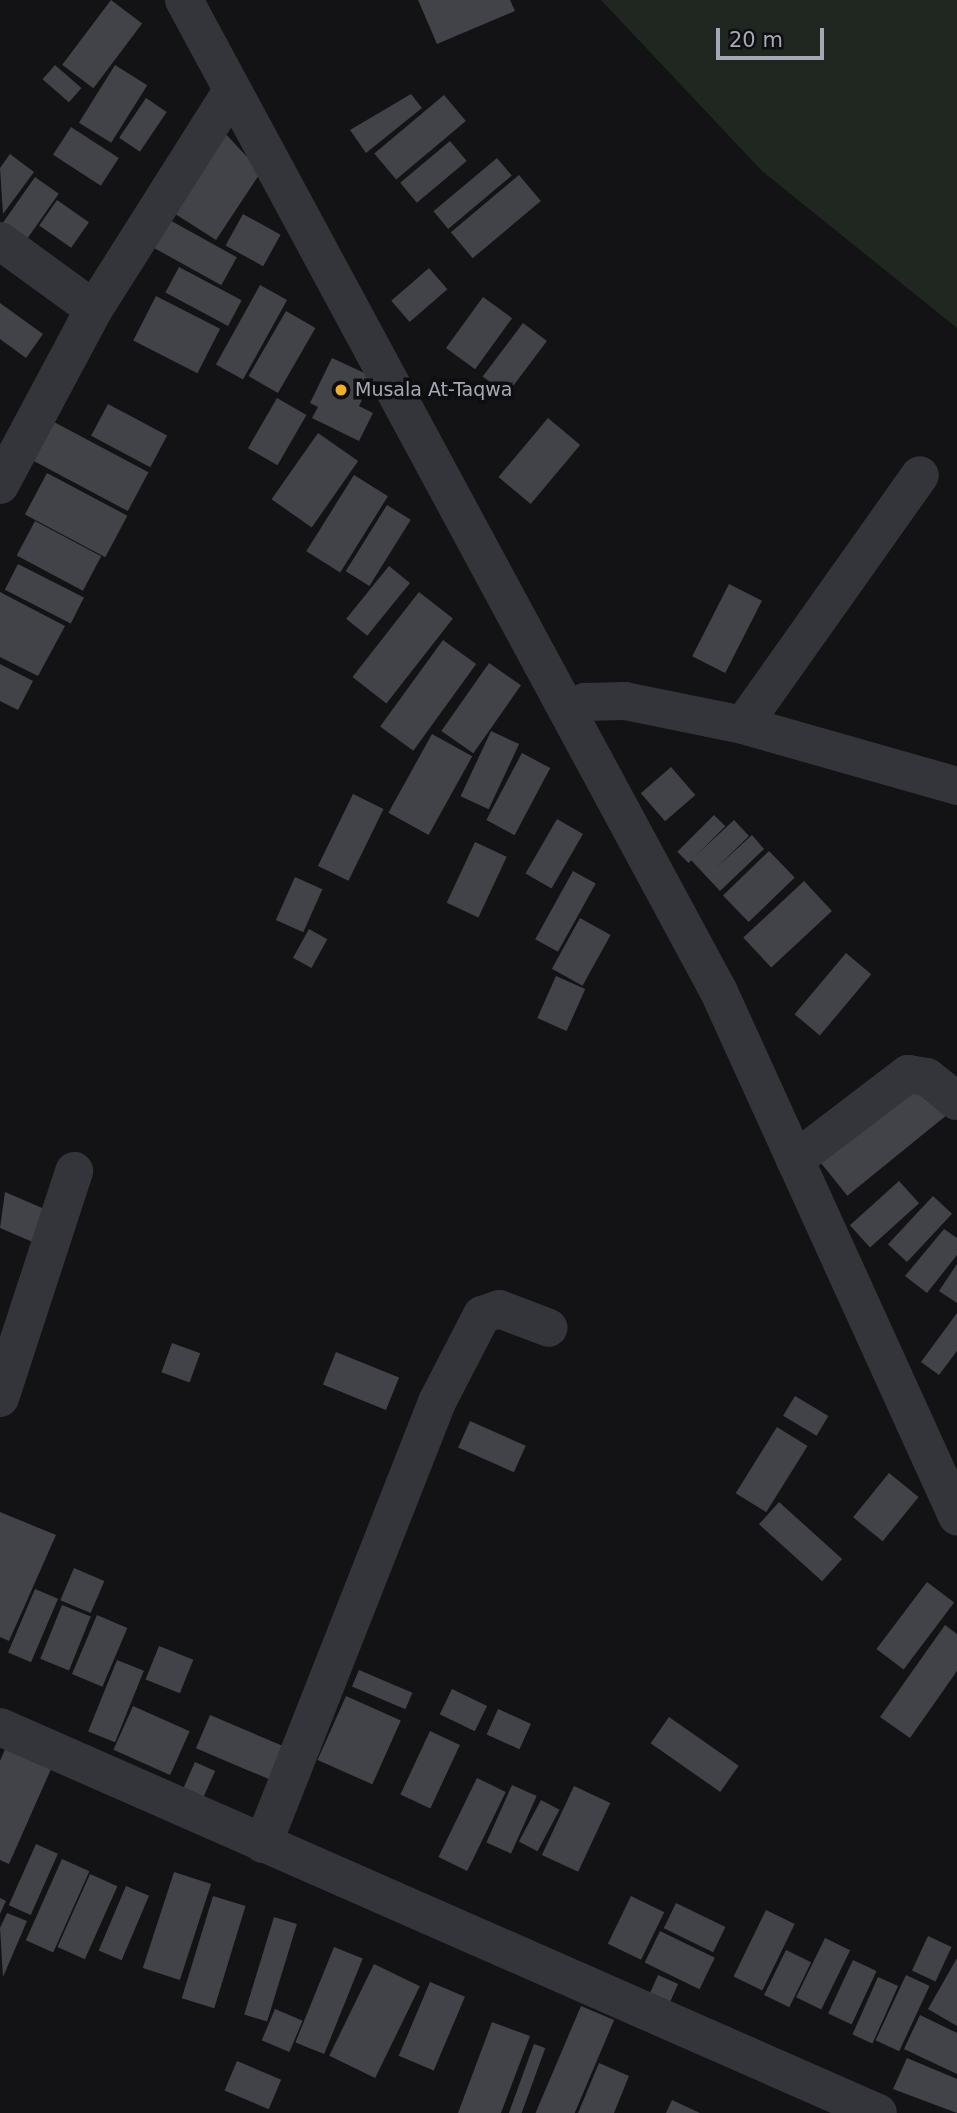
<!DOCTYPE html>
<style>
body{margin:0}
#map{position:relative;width:957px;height:2113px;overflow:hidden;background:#131315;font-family:"DejaVu Sans",sans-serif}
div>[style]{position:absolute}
.green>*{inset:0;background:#1f2720}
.building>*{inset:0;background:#424348;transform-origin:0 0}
.minor>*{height:38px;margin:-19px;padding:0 19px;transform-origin:19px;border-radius:19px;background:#34353a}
.dots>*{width:19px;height:19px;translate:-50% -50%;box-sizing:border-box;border:4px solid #0e0e10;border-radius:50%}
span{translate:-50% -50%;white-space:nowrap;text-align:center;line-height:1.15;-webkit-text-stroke:7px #0e0e10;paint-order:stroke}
.poi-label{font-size:19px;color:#a4aab5}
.left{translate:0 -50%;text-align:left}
.scale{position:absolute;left:716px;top:28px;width:108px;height:32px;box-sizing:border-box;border:4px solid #a4aab5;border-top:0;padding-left:9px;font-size:21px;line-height:24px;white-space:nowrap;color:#a4aab5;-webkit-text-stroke:5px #0e0e10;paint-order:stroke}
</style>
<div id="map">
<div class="green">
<div style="clip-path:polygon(601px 0,957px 0,957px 328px,762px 171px)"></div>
</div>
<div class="building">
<div style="left:111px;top:0;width:39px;height:81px;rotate:37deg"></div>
<div style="clip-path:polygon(418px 0,510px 0,515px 11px,437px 44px)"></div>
<div style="left:55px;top:65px;width:35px;height:19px;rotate:41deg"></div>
<div style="left:115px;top:65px;width:38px;height:68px;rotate:32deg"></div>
<div style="clip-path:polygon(411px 94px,422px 108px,366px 153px,350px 130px)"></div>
<div style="left:444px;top:95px;width:34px;height:91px;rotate:50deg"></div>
<div style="left:146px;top:98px;width:25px;height:48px;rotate:34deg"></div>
<div style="left:71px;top:127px;width:57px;height:33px;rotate:33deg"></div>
<div style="clip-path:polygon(222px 130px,261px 172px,216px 240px,169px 210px)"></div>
<div style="left:450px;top:141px;width:26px;height:65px;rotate:50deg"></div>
<div style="clip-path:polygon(10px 154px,34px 172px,3px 214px,0 168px)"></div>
<div style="left:497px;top:158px;width:23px;height:83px;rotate:50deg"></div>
<div style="left:519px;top:175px;width:34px;height:89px;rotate:50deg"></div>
<div style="left:35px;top:177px;width:29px;height:59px;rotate:35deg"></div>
<div style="left:57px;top:200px;width:39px;height:31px;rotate:35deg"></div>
<div style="left:243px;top:214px;width:43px;height:36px;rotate:29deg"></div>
<div style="left:166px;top:218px;width:81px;height:32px;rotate:29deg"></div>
<div style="left:179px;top:267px;width:71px;height:29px;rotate:28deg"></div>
<div style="left:429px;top:268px;width:28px;height:50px;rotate:49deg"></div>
<div style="left:260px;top:285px;width:31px;height:91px;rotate:29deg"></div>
<div style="left:156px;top:296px;width:72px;height:50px;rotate:27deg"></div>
<div style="left:483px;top:297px;width:36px;height:63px;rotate:36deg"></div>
<div style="clip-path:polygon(0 303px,43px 334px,26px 358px,0 339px)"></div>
<div style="left:286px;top:311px;width:34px;height:75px;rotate:30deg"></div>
<div style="left:523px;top:323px;width:30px;height:67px;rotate:37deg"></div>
<div style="clip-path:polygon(332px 358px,373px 377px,359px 406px,373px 413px,359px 441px,312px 418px,318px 407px,310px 403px)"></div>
<div style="left:277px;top:398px;width:34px;height:58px;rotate:30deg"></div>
<div style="left:108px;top:404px;width:67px;height:36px;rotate:28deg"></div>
<div style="left:548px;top:418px;width:42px;height:77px;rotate:40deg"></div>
<div style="left:54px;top:422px;width:107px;height:44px;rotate:28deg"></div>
<div style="left:318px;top:433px;width:49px;height:81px;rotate:35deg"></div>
<div style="left:47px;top:473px;width:91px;height:47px;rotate:28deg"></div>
<div style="left:354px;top:475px;width:40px;height:90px;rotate:32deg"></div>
<div style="left:387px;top:505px;width:28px;height:78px;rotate:32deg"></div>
<div style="left:35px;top:521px;width:75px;height:39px;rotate:28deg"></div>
<div style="left:18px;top:564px;width:74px;height:29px;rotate:27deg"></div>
<div style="left:389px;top:566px;width:27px;height:68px;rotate:39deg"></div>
<div style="left:729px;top:584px;width:37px;height:81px;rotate:27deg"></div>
<div style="clip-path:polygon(0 592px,65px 626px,38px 676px,0 657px)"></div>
<div style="left:419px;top:592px;width:43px;height:108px;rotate:38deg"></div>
<div style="left:443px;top:640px;width:41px;height:107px;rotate:36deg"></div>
<div style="left:489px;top:663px;width:39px;height:83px;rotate:35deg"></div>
<div style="clip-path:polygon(0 664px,33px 681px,18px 710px,0 701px)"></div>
<div style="left:491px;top:731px;width:31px;height:72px;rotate:25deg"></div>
<div style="left:432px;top:734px;width:46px;height:90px;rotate:29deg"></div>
<div style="left:522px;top:753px;width:32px;height:76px;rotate:28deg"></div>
<div style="left:671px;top:767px;width:37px;height:40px;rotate:49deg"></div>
<div style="left:353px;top:794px;width:34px;height:80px;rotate:26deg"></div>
<div style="left:714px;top:815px;width:16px;height:52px;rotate:45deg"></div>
<div style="left:557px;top:819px;width:30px;height:63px;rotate:30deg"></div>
<div style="clip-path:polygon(734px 820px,749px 836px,716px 868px,752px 835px,764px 849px,720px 891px,691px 860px)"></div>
<div style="left:475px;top:842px;width:35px;height:67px;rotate:25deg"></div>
<div style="left:769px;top:851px;width:37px;height:64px;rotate:46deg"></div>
<div style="left:573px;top:871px;width:26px;height:78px;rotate:29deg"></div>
<div style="left:295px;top:877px;width:30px;height:47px;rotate:24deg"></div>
<div style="left:804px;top:881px;width:41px;height:83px;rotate:47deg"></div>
<div style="left:580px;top:918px;width:35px;height:58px;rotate:29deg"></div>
<div style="left:309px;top:929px;width:21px;height:33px;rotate:29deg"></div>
<div style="left:846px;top:953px;width:33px;height:80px;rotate:40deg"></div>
<div style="left:556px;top:976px;width:32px;height:46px;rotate:24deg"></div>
<div style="left:916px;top:1077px;width:49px;height:128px;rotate:51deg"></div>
<div style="left:899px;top:1181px;width:30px;height:66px;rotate:48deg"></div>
<div style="clip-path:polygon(5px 1192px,49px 1211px,35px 1243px,0 1228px)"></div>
<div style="left:933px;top:1196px;width:26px;height:66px;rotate:43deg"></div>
<div style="clip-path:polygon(944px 1229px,957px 1238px,957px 1255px,927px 1293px,905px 1276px)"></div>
<div style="clip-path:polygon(957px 1264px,957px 1303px,939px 1291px)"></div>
<div style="clip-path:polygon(957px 1313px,957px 1351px,939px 1375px,921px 1362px)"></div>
<div style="left:172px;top:1343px;width:30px;height:31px;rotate:20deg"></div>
<div style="left:336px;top:1352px;width:68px;height:35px;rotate:22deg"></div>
<div style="left:795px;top:1396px;width:39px;height:23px;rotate:31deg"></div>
<div style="left:470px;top:1421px;width:61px;height:29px;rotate:24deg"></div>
<div style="left:777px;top:1427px;width:36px;height:78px;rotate:32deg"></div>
<div style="left:889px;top:1473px;width:38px;height:57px;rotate:39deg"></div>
<div style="left:779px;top:1502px;width:85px;height:30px;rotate:42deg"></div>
<div style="clip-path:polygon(0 1512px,56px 1535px,9px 1641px,0 1637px)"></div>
<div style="left:74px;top:1568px;width:33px;height:35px;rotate:23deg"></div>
<div style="left:927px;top:1582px;width:34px;height:84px;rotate:37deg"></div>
<div style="left:35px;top:1589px;width:25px;height:69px;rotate:23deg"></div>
<div style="left:62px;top:1605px;width:31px;height:58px;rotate:22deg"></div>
<div style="left:97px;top:1615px;width:33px;height:64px;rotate:23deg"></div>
<div style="clip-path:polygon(945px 1625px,957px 1634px,957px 1671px,910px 1738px,880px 1717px)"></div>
<div style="left:159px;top:1646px;width:37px;height:36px;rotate:22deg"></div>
<div style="left:117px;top:1660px;width:29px;height:77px;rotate:22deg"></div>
<div style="left:359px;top:1670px;width:58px;height:18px;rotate:23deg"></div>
<div style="left:452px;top:1689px;width:39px;height:28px;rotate:26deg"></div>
<div style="left:346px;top:1696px;width:60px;height:70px;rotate:24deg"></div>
<div style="left:133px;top:1706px;width:62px;height:48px;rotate:24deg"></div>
<div style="left:498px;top:1709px;width:36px;height:28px;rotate:24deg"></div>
<div style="left:210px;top:1715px;width:94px;height:36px;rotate:23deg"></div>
<div style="left:669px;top:1717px;width:85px;height:32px;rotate:35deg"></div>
<div style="left:430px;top:1731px;width:33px;height:70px;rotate:25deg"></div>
<div style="clip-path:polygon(9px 1740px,55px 1760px,9px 1864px,0 1860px,0 1761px)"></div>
<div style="left:195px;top:1762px;width:22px;height:30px;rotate:24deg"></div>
<div style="left:477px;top:1778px;width:32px;height:88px;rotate:26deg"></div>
<div style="left:512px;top:1785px;width:27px;height:63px;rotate:24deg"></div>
<div style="left:574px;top:1786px;width:40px;height:76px;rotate:25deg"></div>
<div style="left:541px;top:1800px;width:21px;height:47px;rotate:28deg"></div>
<div style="left:36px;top:1844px;width:24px;height:67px;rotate:24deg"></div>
<div style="left:62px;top:1859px;width:30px;height:89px;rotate:24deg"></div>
<div style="left:174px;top:1872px;width:39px;height:101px;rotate:18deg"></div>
<div style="left:90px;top:1874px;width:30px;height:80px;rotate:24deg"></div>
<div style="left:126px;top:1886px;width:25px;height:70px;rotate:23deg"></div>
<div style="left:213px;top:1896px;width:34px;height:107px;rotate:17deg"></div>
<div style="left:631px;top:1896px;width:37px;height:53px;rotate:26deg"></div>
<div style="clip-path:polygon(0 1898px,6px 1901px,0 1914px)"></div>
<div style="left:676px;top:1903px;width:55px;height:28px;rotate:26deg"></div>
<div style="left:766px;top:1910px;width:32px;height:74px;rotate:26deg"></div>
<div style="clip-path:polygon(7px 1913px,27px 1921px,3px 1977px,0 1928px)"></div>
<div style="left:274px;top:1917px;width:24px;height:102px;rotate:17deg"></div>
<div style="left:660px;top:1931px;width:61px;height:35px;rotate:26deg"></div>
<div style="left:928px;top:1936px;width:26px;height:38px;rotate:25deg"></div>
<div style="left:825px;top:1938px;width:28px;height:66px;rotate:26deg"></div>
<div style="left:334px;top:1947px;width:31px;height:103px;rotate:22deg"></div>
<div style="left:786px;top:1950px;width:28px;height:50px;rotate:26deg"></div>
<div style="clip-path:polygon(957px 1958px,957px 2026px,928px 2009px)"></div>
<div style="left:853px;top:1960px;width:26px;height:59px;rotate:25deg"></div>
<div style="left:374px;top:1964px;width:51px;height:102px;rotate:26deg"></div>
<div style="left:658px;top:1975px;width:22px;height:21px;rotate:24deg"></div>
<div style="left:906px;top:1975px;width:26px;height:72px;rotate:25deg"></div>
<div style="left:878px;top:1977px;width:22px;height:63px;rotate:24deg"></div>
<div style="left:430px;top:1982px;width:38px;height:80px;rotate:23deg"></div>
<div style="left:581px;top:2006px;width:36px;height:116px;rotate:23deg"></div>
<div style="left:275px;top:2009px;width:30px;height:34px;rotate:23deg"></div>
<div style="clip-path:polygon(920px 2015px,957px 2033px,957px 2074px,904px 2049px)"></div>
<div style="clip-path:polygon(492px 2022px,530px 2036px,501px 2113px,458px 2113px)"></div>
<div style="left:534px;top:2044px;width:12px;height:75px;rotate:20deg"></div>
<div style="clip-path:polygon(907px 2058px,957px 2079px,957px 2113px,893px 2089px)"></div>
<div style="left:237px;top:2061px;width:48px;height:32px;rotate:23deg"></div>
<div style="clip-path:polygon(599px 2063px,629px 2076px,614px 2113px,578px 2113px)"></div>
<div style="clip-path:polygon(672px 2100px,700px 2113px,666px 2113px)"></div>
</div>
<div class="minor">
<div style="left:184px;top:0;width:1127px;rotate:61.66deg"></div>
<div style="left:719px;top:992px;width:576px;rotate:65.57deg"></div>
<div style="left:0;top:241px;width:116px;rotate:35.9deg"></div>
<div style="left:0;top:485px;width:200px;rotate:-61.9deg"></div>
<div style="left:94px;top:309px;width:257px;rotate:-57.7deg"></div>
<div style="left:571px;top:711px;width:17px;rotate:-33deg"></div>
<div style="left:585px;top:702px;width:40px;rotate:-1.4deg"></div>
<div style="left:625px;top:701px;width:120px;rotate:11.5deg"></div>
<div style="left:743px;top:725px;width:223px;rotate:15.9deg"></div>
<div style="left:743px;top:725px;width:306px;rotate:-54.7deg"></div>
<div style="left:795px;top:1160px;width:142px;rotate:-37.3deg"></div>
<div style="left:908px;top:1074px;width:19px;rotate:9deg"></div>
<div style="left:927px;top:1077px;width:38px;rotate:39deg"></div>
<div style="left:0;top:1398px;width:239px;rotate:-71.9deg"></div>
<div style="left:0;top:1727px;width:959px;rotate:23.73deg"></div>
<div style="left:263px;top:1844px;width:475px;rotate:-68.5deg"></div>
<div style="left:437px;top:1402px;width:98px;rotate:-62.7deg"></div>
<div style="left:482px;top:1315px;width:18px;rotate:-19deg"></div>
<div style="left:499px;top:1309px;width:53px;rotate:20.8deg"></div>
</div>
<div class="dots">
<div style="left:341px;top:390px;background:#f2af2d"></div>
</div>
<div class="poi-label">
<span class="left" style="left:355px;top:390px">Musala At-Taqwa</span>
</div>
<div class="scale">20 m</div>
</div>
